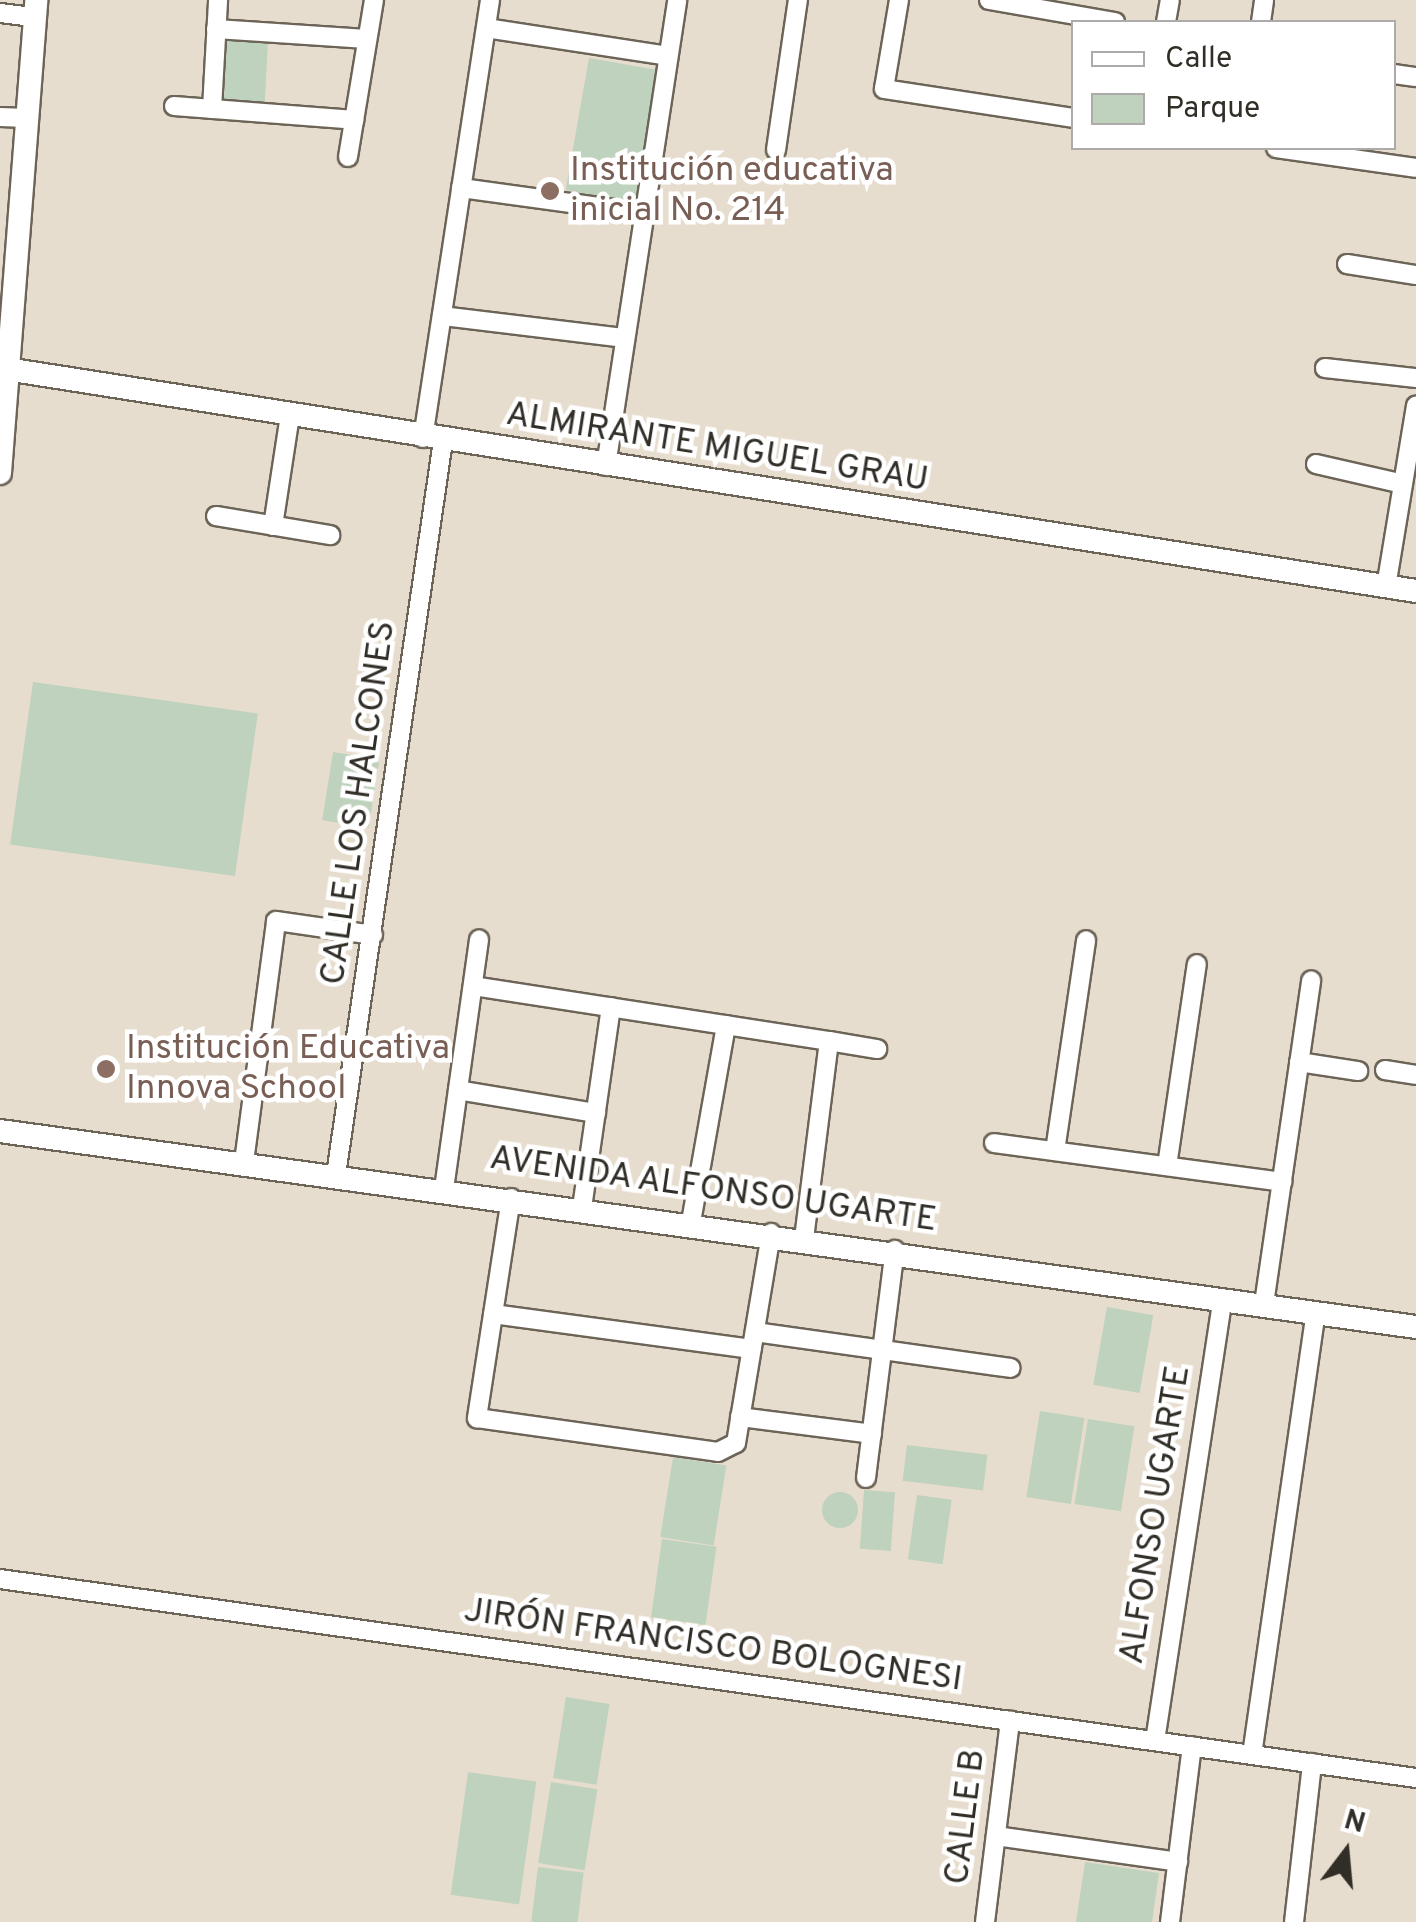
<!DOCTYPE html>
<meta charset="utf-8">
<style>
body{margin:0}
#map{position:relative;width:1416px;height:1922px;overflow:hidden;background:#e7ddce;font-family:Overpass,sans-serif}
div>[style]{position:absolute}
.green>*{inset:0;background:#bed2bd;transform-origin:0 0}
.round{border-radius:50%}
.roads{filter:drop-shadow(2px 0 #6c6457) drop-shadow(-2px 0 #6c6457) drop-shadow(0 2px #6c6457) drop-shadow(0 -2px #6c6457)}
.minor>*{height:18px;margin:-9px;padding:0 9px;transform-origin:9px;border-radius:9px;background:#fff}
.tertiary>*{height:22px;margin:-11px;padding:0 11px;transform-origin:11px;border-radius:11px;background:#fff}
.dots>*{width:28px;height:28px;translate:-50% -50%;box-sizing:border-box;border:5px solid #fff;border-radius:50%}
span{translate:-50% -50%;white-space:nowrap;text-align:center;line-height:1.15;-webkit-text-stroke:9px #fff;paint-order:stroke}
.education-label{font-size:35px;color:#785e54}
.left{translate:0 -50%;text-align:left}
.street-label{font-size:35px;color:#312e28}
.legend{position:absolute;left:1071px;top:20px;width:325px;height:130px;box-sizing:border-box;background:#fff;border:2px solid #adaba9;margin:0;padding:12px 18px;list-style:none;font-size:30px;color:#312e28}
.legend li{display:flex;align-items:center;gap:20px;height:50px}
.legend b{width:50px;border:2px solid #adaba9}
.north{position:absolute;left:1296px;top:1802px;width:100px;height:100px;-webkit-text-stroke:8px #fff;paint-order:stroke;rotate:16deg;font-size:28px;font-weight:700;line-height:40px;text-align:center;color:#312e28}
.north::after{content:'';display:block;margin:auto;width:35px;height:45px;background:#312e28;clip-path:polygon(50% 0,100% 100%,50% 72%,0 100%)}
</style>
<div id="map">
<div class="green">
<div style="left:227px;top:40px;width:41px;height:62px;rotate:3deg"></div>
<div style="left:589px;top:58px;width:71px;height:134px;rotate:10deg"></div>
<div style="left:33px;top:682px;width:227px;height:164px;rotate:8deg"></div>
<div style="left:333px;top:752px;width:47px;height:69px;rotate:9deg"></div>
<div style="left:1107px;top:1307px;width:47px;height:79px;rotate:10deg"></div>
<div style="left:1040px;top:1411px;width:45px;height:87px;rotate:9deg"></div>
<div style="left:1088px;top:1419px;width:47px;height:86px;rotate:9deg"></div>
<div style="left:907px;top:1445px;width:81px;height:36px;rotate:7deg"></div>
<div style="left:673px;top:1457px;width:54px;height:81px;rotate:9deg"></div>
<div style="left:864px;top:1490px;width:31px;height:59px;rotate:4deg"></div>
<div class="round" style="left:822px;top:1492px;width:36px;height:36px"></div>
<div style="left:917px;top:1495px;width:35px;height:65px;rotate:8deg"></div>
<div style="left:662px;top:1539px;width:55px;height:79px;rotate:8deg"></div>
<div style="left:566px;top:1697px;width:44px;height:82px;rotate:9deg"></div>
<div style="left:468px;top:1772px;width:69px;height:124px;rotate:8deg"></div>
<div style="left:551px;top:1782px;width:47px;height:82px;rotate:9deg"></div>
<div style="clip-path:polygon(1085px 1862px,1159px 1873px,1152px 1922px,1076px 1922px)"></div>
<div style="left:538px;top:1867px;width:46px;height:55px;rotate:7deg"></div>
</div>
<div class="roads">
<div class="minor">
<div style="left:899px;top:0;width:90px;rotate:99.6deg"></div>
<div style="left:884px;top:89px;width:192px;rotate:8.7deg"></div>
<div style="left:989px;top:0;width:128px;rotate:9.9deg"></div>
<div style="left:0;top:13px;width:35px;rotate:7deg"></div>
<div style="left:1166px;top:22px;width:22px;rotate:-80deg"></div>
<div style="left:1261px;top:22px;width:22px;rotate:-82deg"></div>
<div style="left:486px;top:28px;width:184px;rotate:8.7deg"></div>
<div style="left:216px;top:29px;width:151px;rotate:3.8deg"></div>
<div style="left:1394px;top:74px;width:22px;rotate:8deg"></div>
<div style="left:174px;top:106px;width:181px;rotate:4.4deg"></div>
<div style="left:212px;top:109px;width:109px;rotate:-86.8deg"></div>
<div style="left:0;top:117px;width:27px;rotate:2deg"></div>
<div style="left:1276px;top:148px;width:141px;rotate:8.1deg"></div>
<div style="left:776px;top:150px;width:152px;rotate:-81.7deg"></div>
<div style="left:348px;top:157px;width:159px;rotate:-80.6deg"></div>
<div style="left:461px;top:188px;width:185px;rotate:7.8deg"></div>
<div style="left:1347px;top:264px;width:70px;rotate:9.1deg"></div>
<div style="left:442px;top:316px;width:184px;rotate:6.9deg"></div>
<div style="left:1325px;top:368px;width:92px;rotate:6.3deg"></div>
<div style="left:423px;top:438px;width:443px;rotate:-81.3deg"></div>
<div style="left:1316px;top:464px;width:89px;rotate:12.9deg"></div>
<div style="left:606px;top:466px;width:471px;rotate:-81.3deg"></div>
<div style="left:216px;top:516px;width:116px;rotate:9.5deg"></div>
<div style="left:273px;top:526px;width:112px;rotate:-81.3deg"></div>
<div style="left:1386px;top:587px;width:184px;rotate:-80.6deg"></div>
<div style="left:473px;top:986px;width:360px;rotate:8.8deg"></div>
<div style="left:829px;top:1041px;width:199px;rotate:97.2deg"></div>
<div style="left:829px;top:1041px;width:49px;rotate:9.5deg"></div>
<div style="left:1299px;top:1062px;width:60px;rotate:8.7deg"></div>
<div style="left:1385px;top:1070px;width:31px;rotate:9deg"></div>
<div style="left:458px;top:1090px;width:140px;rotate:9.5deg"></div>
<div style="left:994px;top:1143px;width:291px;rotate:7.7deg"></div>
<div style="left:1055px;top:1151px;width:213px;rotate:-81.6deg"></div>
<div style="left:244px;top:1162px;width:243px;rotate:-82.4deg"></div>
<div style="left:276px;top:921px;width:98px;rotate:8.2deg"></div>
<div style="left:1167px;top:1166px;width:204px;rotate:-81.6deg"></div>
<div style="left:336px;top:1175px;width:742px;rotate:-81.71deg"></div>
<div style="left:444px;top:1189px;width:252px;rotate:-82deg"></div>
<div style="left:511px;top:1198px;width:223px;rotate:98.8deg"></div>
<div style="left:477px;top:1418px;width:243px;rotate:8deg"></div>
<div style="left:718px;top:1452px;width:20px;rotate:-27deg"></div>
<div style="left:736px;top:1443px;width:213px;rotate:-80.5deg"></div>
<div style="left:582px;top:1208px;width:203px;rotate:-81.8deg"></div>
<div style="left:691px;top:1222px;width:200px;rotate:-79.9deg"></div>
<div style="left:1264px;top:1304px;width:327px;rotate:-81.7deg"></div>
<div style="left:493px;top:1314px;width:261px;rotate:7.7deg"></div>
<div style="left:755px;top:1332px;width:258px;rotate:8deg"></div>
<div style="left:740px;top:1417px;width:133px;rotate:7.3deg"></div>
<div style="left:866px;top:1478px;width:230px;rotate:-82.8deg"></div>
<div style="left:0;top:1579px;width:1430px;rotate:8deg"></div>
<div style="left:1155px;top:1741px;width:448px;rotate:-81.3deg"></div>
<div style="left:1252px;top:1755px;width:448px;rotate:-81.8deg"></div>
<div style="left:996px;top:1836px;width:184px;rotate:8.1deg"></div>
<div style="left:985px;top:1922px;width:203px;rotate:-82.9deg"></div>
<div style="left:1170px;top:1922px;width:177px;rotate:-82.9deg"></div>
<div style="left:1294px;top:1922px;width:160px;rotate:-83.5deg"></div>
</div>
<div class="tertiary">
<div style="left:0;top:368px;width:1433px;rotate:8.95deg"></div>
<div style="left:0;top:473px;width:474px;rotate:-85.6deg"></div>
<div style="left:0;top:1131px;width:1430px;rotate:7.88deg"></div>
</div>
</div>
<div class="dots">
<div style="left:550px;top:191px;background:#8d6e63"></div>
<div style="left:106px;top:1069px;background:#8d6e63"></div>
</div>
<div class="education-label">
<span class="left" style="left:570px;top:191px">Institución educativa<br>inicial No. 214</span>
<span class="left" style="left:126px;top:1069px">Institución Educativa<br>Innova School</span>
</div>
<div class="street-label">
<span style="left:717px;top:448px;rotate:9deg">ALMIRANTE MIGUEL GRAU</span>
<span style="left:359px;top:803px;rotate:-82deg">CALLE LOS HALCONES</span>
<span style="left:713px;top:1190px;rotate:8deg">AVENIDA ALFONSO UGARTE</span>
<span style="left:1156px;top:1515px;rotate:-81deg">ALFONSO UGARTE</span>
<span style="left:713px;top:1646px;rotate:8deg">JIRÓN FRANCISCO BOLOGNESI</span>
<span style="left:966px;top:1817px;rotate:-83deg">CALLE B</span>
</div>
<ul class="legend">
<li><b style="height:12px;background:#fff"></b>Calle</li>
<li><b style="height:28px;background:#bed2bd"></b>Parque</li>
</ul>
<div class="north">N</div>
</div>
